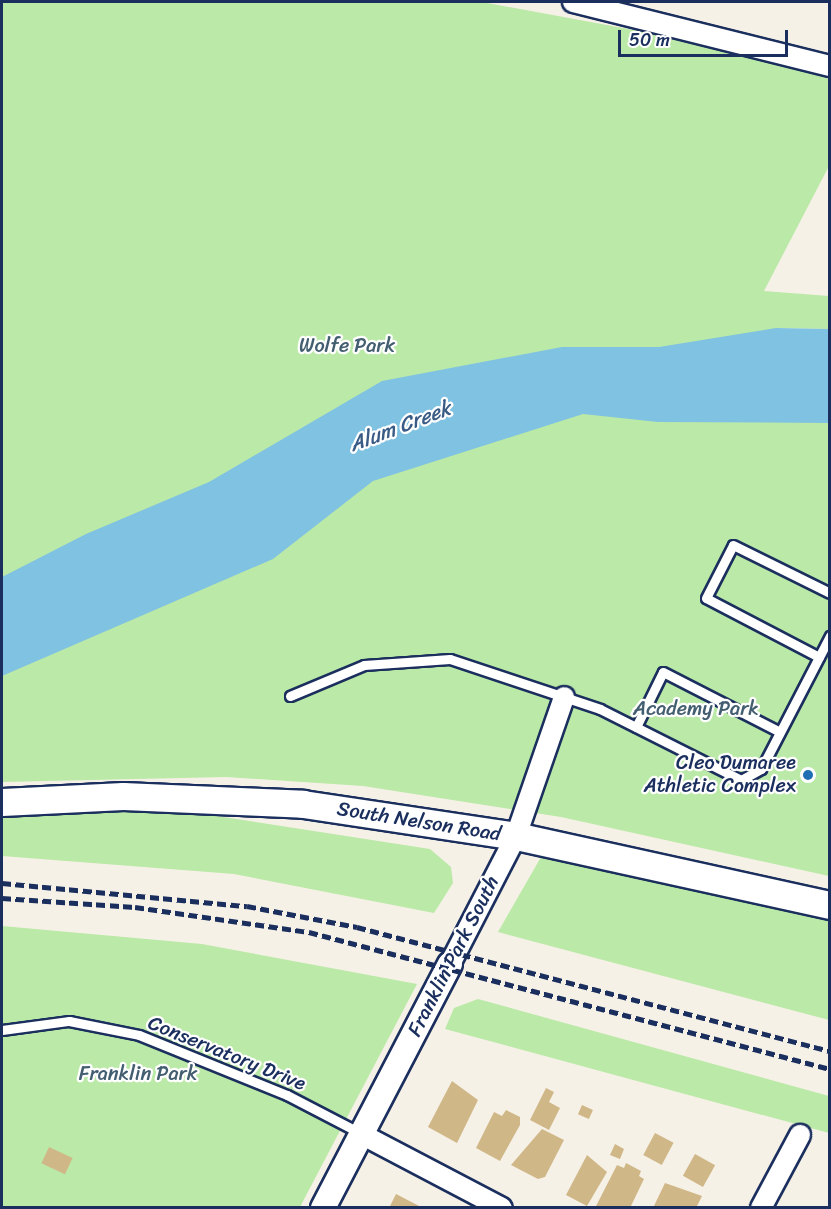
<!DOCTYPE html>
<style>
body{margin:0}
#map{position:relative;width:831px;height:1209px;overflow:hidden;background:#f6f1e7;font-family:Sriracha,sans-serif}
div>[style]{position:absolute}
.green>*{inset:0;background:#bbe9a7}
.water>*{inset:0;background:#80c2e1}
.building>*{inset:0;background:#d0b787;transform-origin:0 0}
.roads{filter:drop-shadow(2px 0 #1b2f5e) drop-shadow(-2px 0 #1b2f5e) drop-shadow(0 2px #1b2f5e) drop-shadow(0 -2px #1b2f5e)}
.service>*{height:9px;margin:-4.5px;padding:0 4.5px;transform-origin:4.5px;border-radius:4.5px;background:#fff}
.minor>*{height:20px;margin:-10px;padding:0 10px;transform-origin:10px;border-radius:10px;background:#fff}
.tertiary>*{height:24px;margin:-12px;padding:0 12px;transform-origin:12px;border-radius:12px;background:#fff}
.secondary>*{height:27px;margin:-13.5px;padding:0 13.5px;transform-origin:13.5px;border-radius:13.5px;background:#fff}
.rail>*{height:4.5px;margin-top:-2.25px;transform-origin:0;background:repeating-linear-gradient(90deg,#1b2f5e 0 9px,transparent 0 13.5px)}
.dots>*{width:16px;height:16px;translate:-50% -50%;box-sizing:border-box;border:3px solid #fff;border-radius:50%}
span{translate:-50% -50%;white-space:nowrap;text-align:center;line-height:1.15;-webkit-text-stroke:4.5px #fff;paint-order:stroke}
.park-label{font-size:20px;color:#435e70}
.poi-label{font-size:20px;color:#1b2f5e}
.right{translate:-100% -50%;text-align:right}
.street-label{font-size:20px;color:#1b2f5e}
.water-label{font-size:21px;color:#395b85;font-style:italic}
.frame{position:absolute;inset:0;border:3px solid #1b2f5e;pointer-events:none}
.scale{position:absolute;left:618px;top:30px;width:170px;height:27px;box-sizing:border-box;border:3px solid #1b2f5e;border-top:0;padding-left:8px;font-size:18px;line-height:21px;white-space:nowrap;color:#1b2f5e;-webkit-text-stroke:4px #fff;paint-order:stroke}
</style>
<div id="map">
<div class="green">
<div style="clip-path:polygon(2px 2px,482px 2px,742px 50px,829px 79px,829px 166px,764px 291px,829px 296px,829px 329px,776px 328px,829px 366px,829px 876px,561px 817px,363px 786px,226px 777px,2px 782px)"></div>
<div style="clip-path:polygon(81px 809px,191px 812px,430px 849px,451px 867px,453px 883px,434px 913px,234px 874px,2px 856px,2px 813px)"></div>
<div style="clip-path:polygon(541px 857px,829px 917px,829px 1020px,498px 932px)"></div>
<div style="clip-path:polygon(2px 926px,202px 944px,417px 984px,300px 1207px,2px 1207px)"></div>
<div style="clip-path:polygon(478px 999px,829px 1096px,829px 1133px,445px 1029px,454px 1008px)"></div>
</div>
<div class="water">
<div style="clip-path:polygon(776px 328px,829px 329px,829px 423px,658px 422px,583px 414px,373px 481px,273px 559px,2px 676px,2px 577px,86px 534px,209px 482px,382px 381px,562px 347px,659px 347px)"></div>
</div>
<div class="building">
<div style="clip-path:polygon(452px 1081px,478px 1100px,457px 1143px,428px 1127px)"></div>
<div style="clip-path:polygon(546px 1088px,554px 1092px,549px 1102px,560px 1108px,549px 1130px,530px 1120px)"></div>
<div style="left:582px;top:1105px;width:12px;height:10px;rotate:24deg"></div>
<div style="clip-path:polygon(506px 1110px,520px 1117px,520px 1125px,500px 1161px,476px 1148px,494px 1112px,502px 1116px)"></div>
<div style="clip-path:polygon(542px 1129px,564px 1140px,545px 1177px,538px 1179px,511px 1165px)"></div>
<div style="left:655px;top:1133px;width:21px;height:25px;rotate:28deg"></div>
<div style="clip-path:polygon(615px 1144px,624px 1149px,620px 1159px,610px 1155px)"></div>
<div style="left:49px;top:1147px;width:26px;height:18px;rotate:25deg"></div>
<div style="left:695px;top:1154px;width:23px;height:25px;rotate:29deg"></div>
<div style="clip-path:polygon(587px 1155px,607px 1172px,587px 1206px,566px 1195px)"></div>
<div style="clip-path:polygon(626px 1163px,641px 1171px,639px 1176px,644px 1179px,630px 1208px,595px 1208px,617px 1165px,624px 1168px)"></div>
<div style="clip-path:polygon(665px 1183px,702px 1196px,696px 1208px,653px 1208px)"></div>
<div style="clip-path:polygon(396px 1194px,423px 1208px,389px 1208px)"></div>
</div>
<div class="roads">
<div class="service">
<div style="left:819px;top:657px;width:127px;rotate:-152.4deg"></div>
<div style="left:706px;top:598px;width:59px;rotate:-63deg"></div>
<div style="left:733px;top:545px;width:108px;rotate:26.3deg"></div>
<div style="left:290px;top:696px;width:80px;rotate:-22.7deg"></div>
<div style="left:364px;top:665px;width:86px;rotate:-4deg"></div>
<div style="left:450px;top:659px;width:158px;rotate:18.4deg"></div>
<div style="left:600px;top:709px;width:158px;rotate:26.7deg"></div>
<div style="left:741px;top:780px;width:23px;rotate:-29deg"></div>
<div style="left:761px;top:769px;width:150px;rotate:-62.6deg"></div>
<div style="left:636px;top:727px;width:61px;rotate:-63.9deg"></div>
<div style="left:663px;top:672px;width:131px;rotate:27.1deg"></div>
<div style="left:2px;top:1030px;width:68px;rotate:-7.7deg"></div>
<div style="left:69px;top:1021px;width:71px;rotate:11.3deg"></div>
<div style="left:139px;top:1035px;width:160px;rotate:22.1deg"></div>
<div style="left:287px;top:1095px;width:82px;rotate:27.5deg"></div>
</div>
<div class="minor">
<div style="left:573px;top:2px;width:265px;rotate:14deg"></div>
<div style="left:450px;top:964px;width:144px;rotate:-62.7deg"></div>
<div style="left:516px;top:836px;width:147px;rotate:-70.9deg"></div>
<div style="left:361px;top:1134px;width:159px;rotate:27.7deg"></div>
<div style="left:761px;top:1208px;width:83px;rotate:-61.9deg"></div>
</div>
<div class="tertiary">
<div style="left:323px;top:1208px;width:275px;rotate:-62.5deg"></div>
</div>
<div class="secondary">
<div style="left:2px;top:802px;width:121px;rotate:-2.8deg"></div>
<div style="left:123px;top:796px;width:180px;rotate:2.5deg"></div>
<div style="left:303px;top:804px;width:215px;rotate:8.5deg"></div>
<div style="left:516px;top:836px;width:321px;rotate:12.4deg"></div>
</div>
</div>
<div class="rail">
<div style="left:2px;top:883px;width:246px;rotate:5.4deg"></div>
<div style="left:247px;top:906px;width:112px;rotate:10.8deg"></div>
<div style="left:357px;top:927px;width:489px;rotate:14.7deg"></div>
<div style="left:2px;top:898px;width:133px;rotate:3.9deg"></div>
<div style="left:135px;top:907px;width:176px;rotate:8.2deg"></div>
<div style="left:309px;top:932px;width:539px;rotate:14.73deg"></div>
</div>
<div class="dots">
<div style="left:808px;top:775px;background:#1f6fb2"></div>
</div>
<div class="park-label">
<span style="left:347px;top:345px">Wolfe Park</span>
<span style="left:696px;top:708px">Academy Park</span>
<span style="left:138px;top:1073px">Franklin Park</span>
</div>
<div class="poi-label">
<span class="right" style="left:796px;top:774px">Cleo Dumaree<br>Athletic Complex</span>
</div>
<div class="street-label">
<span style="left:419px;top:821px;rotate:9deg">South Nelson Road</span>
<span style="left:453px;top:956px;rotate:-63deg">Franklin Park South</span>
<span style="left:227px;top:1053px;rotate:22deg">Conservatory Drive</span>
</div>
<div class="water-label">
<span style="left:400px;top:426px;rotate:-21deg">Alum Creek</span>
</div>
<div class="frame"></div>
<div class="scale">50 m</div>
</div>
